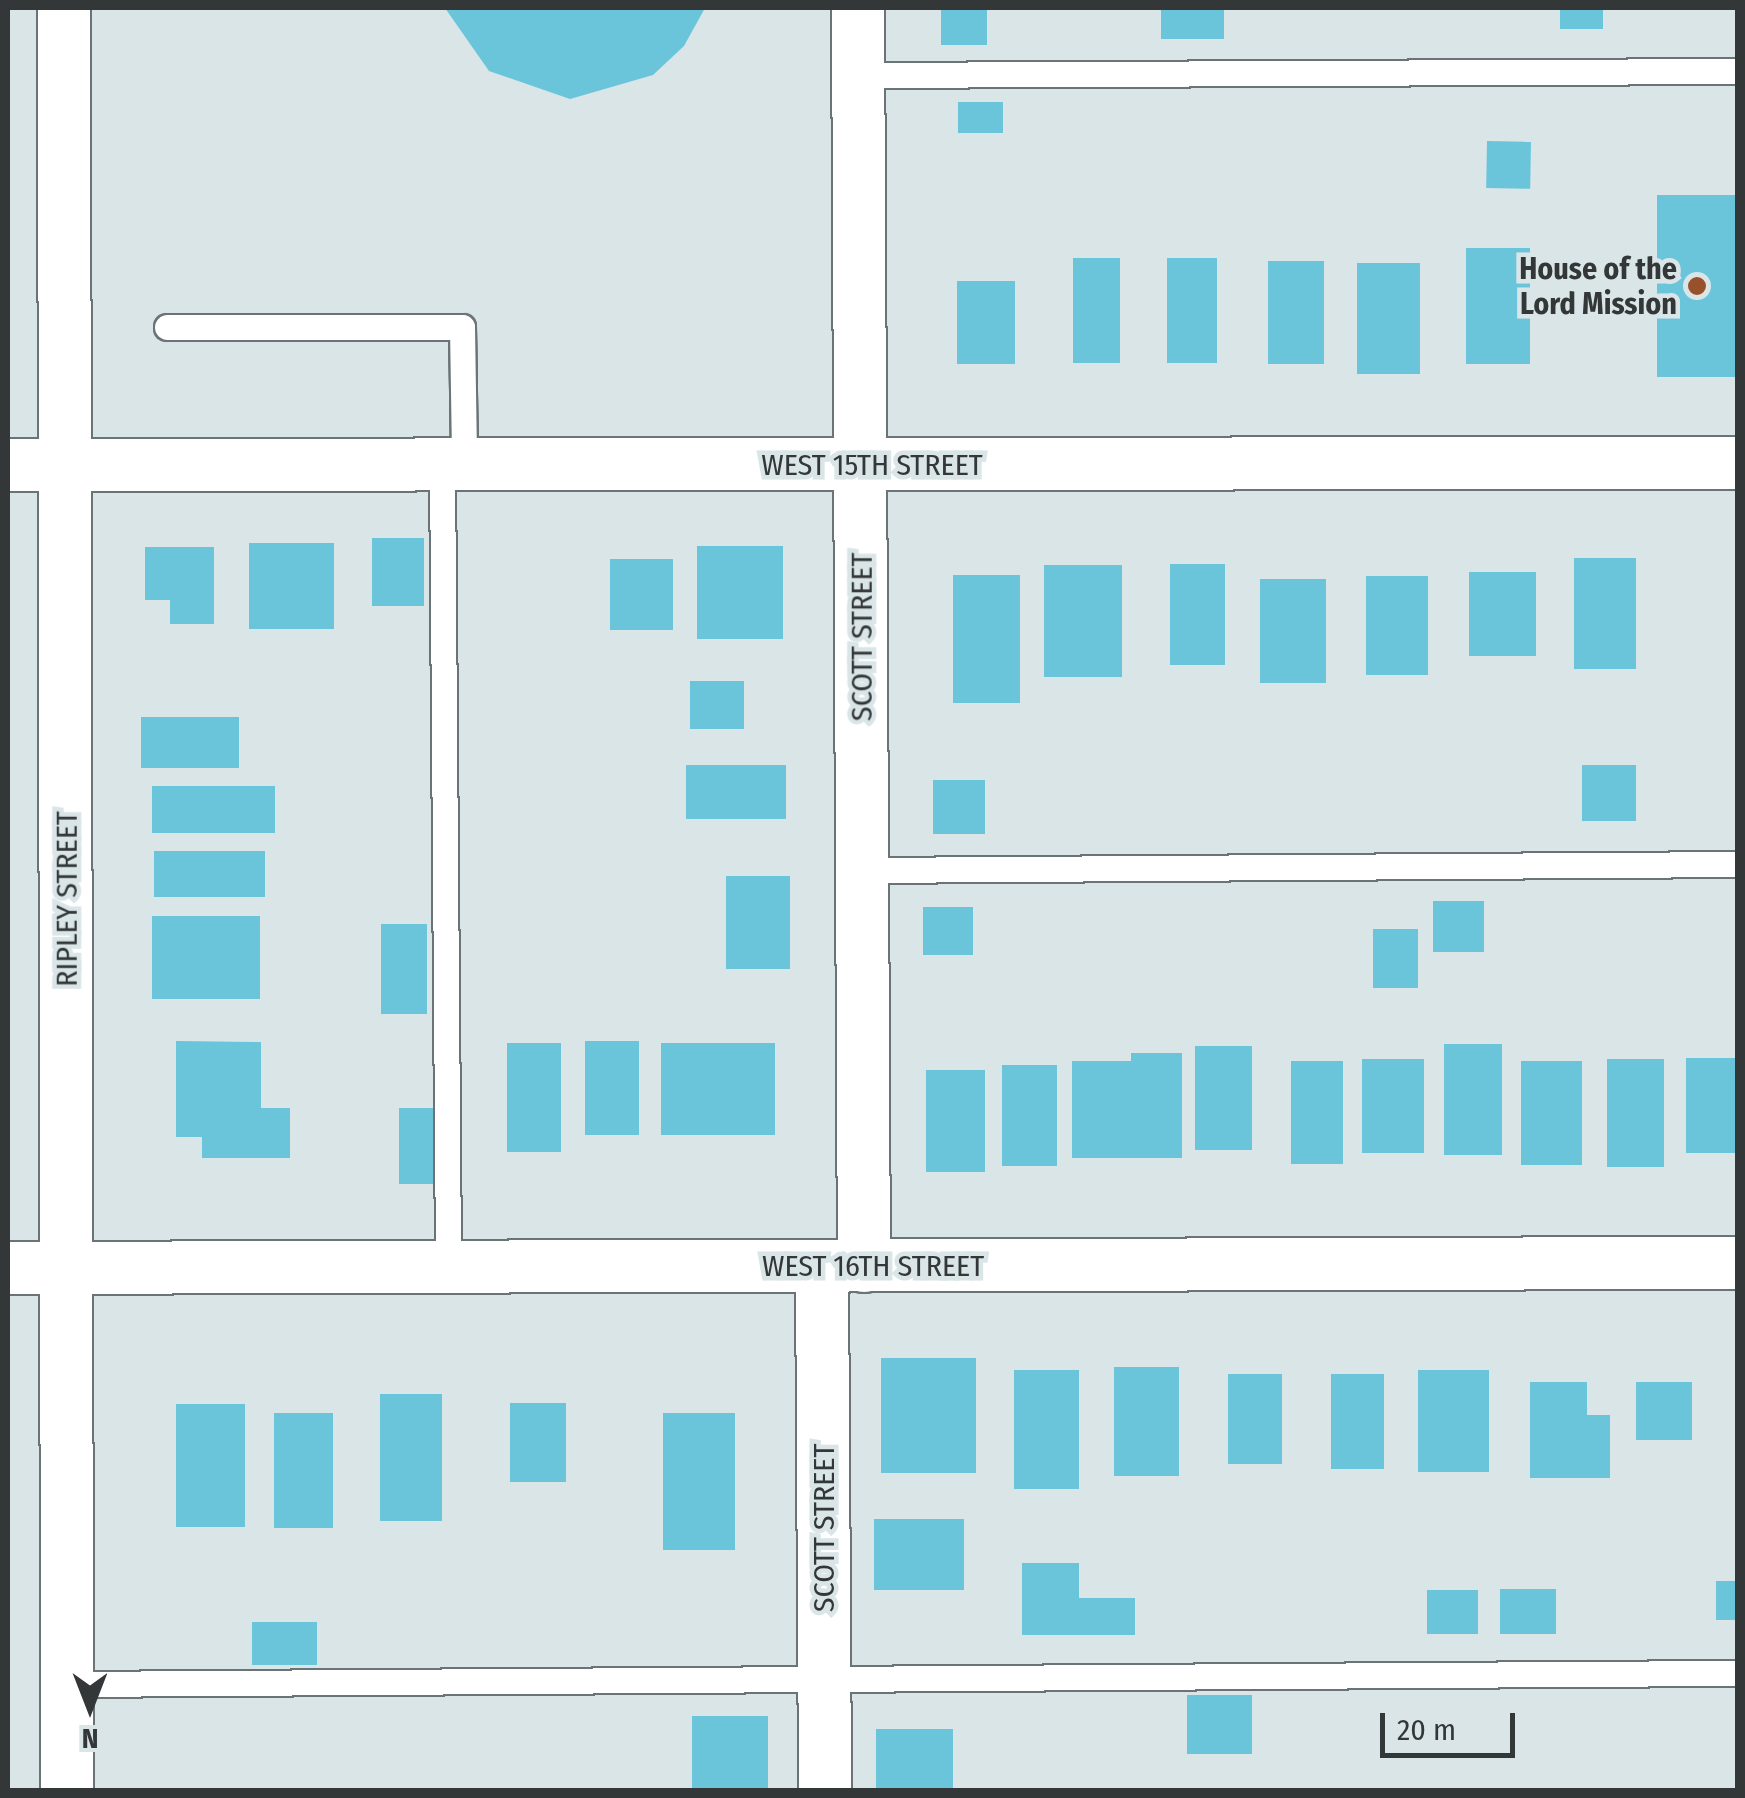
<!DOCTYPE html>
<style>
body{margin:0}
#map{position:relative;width:1745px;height:1798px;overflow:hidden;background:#dae5e8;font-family:"Fira Sans Condensed",sans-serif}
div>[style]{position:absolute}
.building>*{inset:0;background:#6ac5db;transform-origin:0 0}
.roads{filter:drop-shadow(2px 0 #6a7477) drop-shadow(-2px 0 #6a7477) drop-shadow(0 2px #6a7477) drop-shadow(0 -2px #6a7477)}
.service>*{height:25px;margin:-12.5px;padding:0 12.5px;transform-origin:12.5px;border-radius:12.5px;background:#fff}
.minor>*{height:52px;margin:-26px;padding:0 26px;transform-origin:26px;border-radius:26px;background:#fff}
.dots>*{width:28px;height:28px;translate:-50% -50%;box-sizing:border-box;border:5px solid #dae5e8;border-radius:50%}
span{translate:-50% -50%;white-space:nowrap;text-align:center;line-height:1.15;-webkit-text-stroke:9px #dae5e8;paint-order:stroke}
.poi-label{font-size:30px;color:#333738;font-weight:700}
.right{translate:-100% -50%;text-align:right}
.street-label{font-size:30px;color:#333738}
.frame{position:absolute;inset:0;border:10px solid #333738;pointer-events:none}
.north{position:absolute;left:40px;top:1658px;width:100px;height:100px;-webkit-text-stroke:8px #dae5e8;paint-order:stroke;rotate:180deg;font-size:28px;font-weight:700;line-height:40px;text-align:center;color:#333738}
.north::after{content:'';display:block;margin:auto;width:35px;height:45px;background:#333738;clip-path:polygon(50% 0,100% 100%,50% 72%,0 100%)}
.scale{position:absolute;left:1380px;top:1713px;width:135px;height:45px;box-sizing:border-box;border:5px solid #333738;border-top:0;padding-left:12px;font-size:30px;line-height:35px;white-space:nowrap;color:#333738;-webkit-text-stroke:8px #dae5e8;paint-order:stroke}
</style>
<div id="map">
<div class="building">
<div style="clip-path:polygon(445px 8px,705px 8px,684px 46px,653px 75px,570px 99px,489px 71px)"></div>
<div style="left:941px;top:8px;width:46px;height:37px"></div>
<div style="left:1161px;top:8px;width:63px;height:31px"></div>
<div style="left:1560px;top:8px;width:43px;height:21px"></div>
<div style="left:958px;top:102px;width:45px;height:31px"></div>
<div style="left:1487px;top:141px;width:44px;height:47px;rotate:1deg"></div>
<div style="left:1657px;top:195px;width:81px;height:182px"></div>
<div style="left:1466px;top:248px;width:64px;height:116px"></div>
<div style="left:1073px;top:258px;width:47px;height:105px"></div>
<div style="left:1167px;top:258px;width:50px;height:105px"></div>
<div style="left:1268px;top:261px;width:56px;height:103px"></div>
<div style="left:1357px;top:263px;width:63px;height:111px"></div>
<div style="left:957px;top:281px;width:58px;height:83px"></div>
<div style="left:372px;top:538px;width:52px;height:68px"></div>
<div style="left:249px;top:543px;width:85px;height:86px"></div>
<div style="left:697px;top:546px;width:86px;height:93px"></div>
<div style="clip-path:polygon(145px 547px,214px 547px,214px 624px,170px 624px,170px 600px,145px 600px)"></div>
<div style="left:1574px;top:558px;width:62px;height:111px"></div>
<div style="left:610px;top:559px;width:63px;height:71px"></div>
<div style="left:1170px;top:564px;width:55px;height:101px"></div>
<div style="left:1044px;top:565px;width:78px;height:112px"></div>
<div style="left:1469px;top:572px;width:67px;height:84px"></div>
<div style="left:953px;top:575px;width:67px;height:128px"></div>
<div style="left:1366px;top:576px;width:62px;height:99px"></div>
<div style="left:1260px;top:579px;width:66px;height:104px"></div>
<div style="left:690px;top:681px;width:54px;height:48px"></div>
<div style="left:141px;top:717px;width:98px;height:51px"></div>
<div style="left:686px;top:765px;width:100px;height:54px"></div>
<div style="left:1582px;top:765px;width:54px;height:56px"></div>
<div style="left:933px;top:780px;width:52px;height:54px"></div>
<div style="left:152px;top:786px;width:123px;height:47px"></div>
<div style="left:154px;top:851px;width:111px;height:46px"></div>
<div style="left:726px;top:876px;width:64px;height:93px"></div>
<div style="left:1433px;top:901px;width:51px;height:51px"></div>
<div style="left:923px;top:907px;width:50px;height:48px"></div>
<div style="left:152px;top:916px;width:108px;height:83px"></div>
<div style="left:381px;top:924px;width:46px;height:90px"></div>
<div style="left:1418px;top:929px;width:59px;height:45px;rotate:90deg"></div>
<div style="clip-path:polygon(176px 1041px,261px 1042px,261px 1108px,290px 1108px,290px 1158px,202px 1158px,202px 1137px,176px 1137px)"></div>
<div style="left:585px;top:1041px;width:54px;height:94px"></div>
<div style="left:507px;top:1043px;width:54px;height:109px"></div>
<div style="left:661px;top:1043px;width:114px;height:92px"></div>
<div style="left:1444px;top:1044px;width:58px;height:111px"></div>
<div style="left:1195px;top:1046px;width:57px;height:104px"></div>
<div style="clip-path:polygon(1131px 1053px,1182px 1053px,1182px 1158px,1072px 1158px,1072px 1061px,1131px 1061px)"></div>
<div style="left:1686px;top:1058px;width:52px;height:95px"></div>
<div style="left:1362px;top:1059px;width:62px;height:94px"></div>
<div style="left:1607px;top:1059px;width:57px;height:108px"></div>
<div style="left:1291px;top:1061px;width:52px;height:103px"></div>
<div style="left:1521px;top:1061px;width:61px;height:104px"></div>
<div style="left:1002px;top:1065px;width:55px;height:101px"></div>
<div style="left:926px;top:1070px;width:59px;height:102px"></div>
<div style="left:399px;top:1108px;width:40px;height:76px"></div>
<div style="left:881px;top:1358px;width:95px;height:115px"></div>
<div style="left:1114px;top:1367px;width:65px;height:109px"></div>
<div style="left:1014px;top:1370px;width:65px;height:119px"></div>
<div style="left:1418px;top:1370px;width:71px;height:102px"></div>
<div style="left:1228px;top:1374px;width:54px;height:90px"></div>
<div style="left:1331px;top:1374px;width:53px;height:95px"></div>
<div style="clip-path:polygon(1530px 1382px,1587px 1382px,1587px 1415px,1610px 1415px,1610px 1478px,1530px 1478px)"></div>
<div style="left:1636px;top:1382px;width:56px;height:58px"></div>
<div style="left:380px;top:1394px;width:62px;height:127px"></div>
<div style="left:510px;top:1403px;width:56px;height:79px"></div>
<div style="left:176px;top:1404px;width:69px;height:123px"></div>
<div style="left:274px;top:1413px;width:59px;height:115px"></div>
<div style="left:663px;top:1413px;width:72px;height:137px"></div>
<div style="left:874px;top:1519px;width:90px;height:71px"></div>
<div style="clip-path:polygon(1022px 1563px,1079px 1563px,1079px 1598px,1135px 1598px,1135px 1635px,1022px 1635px)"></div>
<div style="left:1716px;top:1581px;width:22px;height:39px"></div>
<div style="left:1500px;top:1589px;width:56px;height:45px"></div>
<div style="left:1427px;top:1590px;width:51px;height:44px"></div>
<div style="left:252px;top:1622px;width:65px;height:43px"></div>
<div style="left:1187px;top:1695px;width:65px;height:59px"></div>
<div style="left:692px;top:1716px;width:76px;height:74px"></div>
<div style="left:876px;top:1729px;width:77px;height:61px"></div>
</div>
<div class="roads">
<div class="service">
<div style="left:859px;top:75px;width:879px;rotate:-0.26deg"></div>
<div style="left:167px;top:327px;width:295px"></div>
<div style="left:462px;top:327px;width:134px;rotate:89.1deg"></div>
<div style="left:442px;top:462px;width:805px;rotate:89.57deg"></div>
<div style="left:863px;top:870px;width:875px;rotate:-0.39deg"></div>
<div style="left:66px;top:1684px;width:1672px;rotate:-0.38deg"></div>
</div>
<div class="minor">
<div style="left:64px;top:8px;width:1782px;rotate:89.9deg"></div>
<div style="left:858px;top:8px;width:1258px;rotate:89.73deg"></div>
<div style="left:8px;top:465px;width:1730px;rotate:-0.07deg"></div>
<div style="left:822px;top:1266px;width:524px;rotate:89.67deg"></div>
<div style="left:8px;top:1268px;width:1730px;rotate:-0.17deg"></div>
</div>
</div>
<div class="dots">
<div style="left:1697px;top:286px;background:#98512a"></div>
</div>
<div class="poi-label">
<span class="right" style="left:1677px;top:286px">House of the<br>Lord Mission</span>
</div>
<div class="street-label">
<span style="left:872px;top:465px">WEST 15TH STREET</span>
<span style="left:862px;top:637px;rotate:-90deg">SCOTT STREET</span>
<span style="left:67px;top:899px;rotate:-90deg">RIPLEY STREET</span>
<span style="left:873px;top:1266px">WEST 16TH STREET</span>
<span style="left:824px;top:1528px;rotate:-90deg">SCOTT STREET</span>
</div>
<div class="frame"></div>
<div class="north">N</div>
<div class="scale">20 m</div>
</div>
